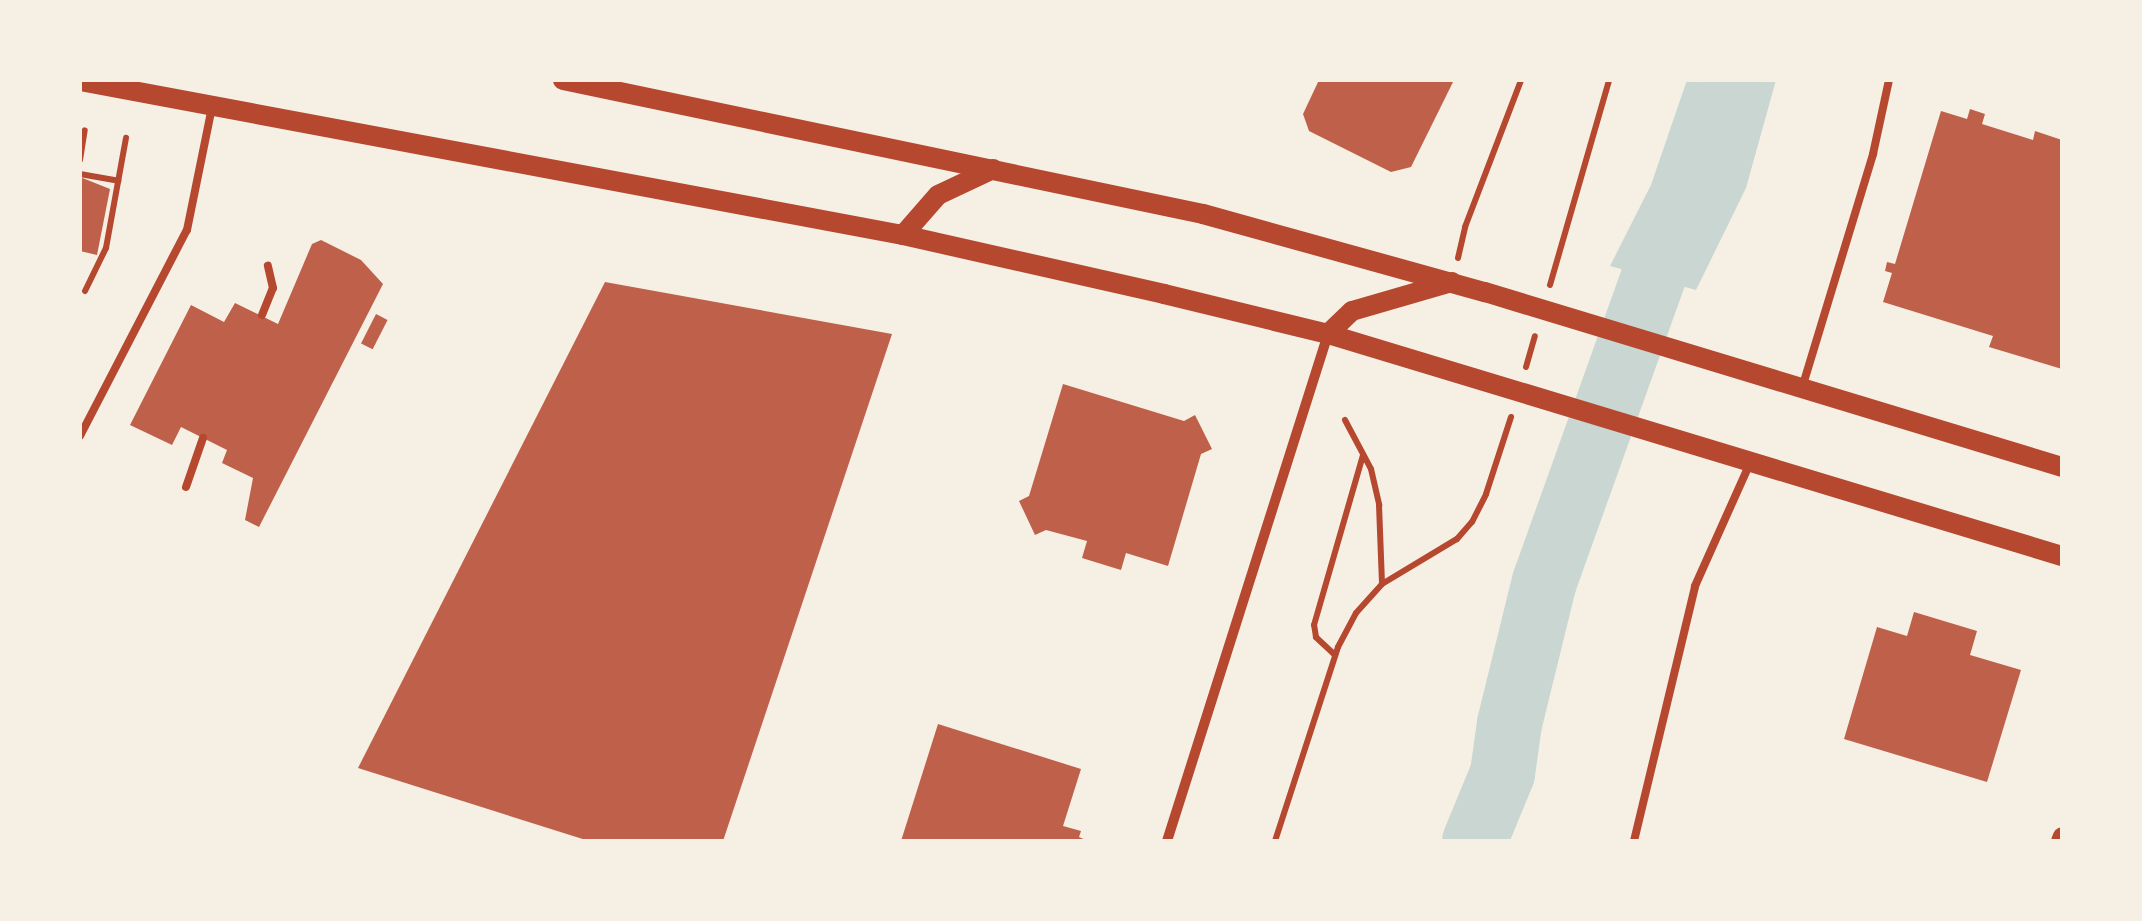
<!DOCTYPE html>
<style>
body{margin:0}
#map{position:relative;width:2142px;height:921px;overflow:hidden;background:#f6efe4;font-family:"Fira Sans",sans-serif}
div>[style]{position:absolute}
.water>*{inset:0;background:#c9d6d2}
.river>*{height:65px;margin:-32.5px;padding:0 32.5px;transform-origin:32.5px;border-radius:32.5px;background:#c9d6d2}
.building>*{inset:0;background:#bf614a;transform-origin:0 0}
.path>*{height:6px;margin:-3px;padding:0 3px;transform-origin:3px;border-radius:3px;background:#b5482f}
.service>*{height:8px;margin:-4px;padding:0 4px;transform-origin:4px;border-radius:4px;background:#b5482f}
.minor>*{height:10px;margin:-5px;padding:0 5px;transform-origin:5px;border-radius:5px;background:#b5482f}
.tertiary>*{height:18px;margin:-9px;padding:0 9px;transform-origin:9px;border-radius:9px;background:#b5482f}
.secondary>*{height:20px;margin:-10px;padding:0 10px;transform-origin:10px;border-radius:10px;background:#b5482f}
span{translate:-50% -50%;white-space:nowrap;text-align:center;line-height:1.15;-webkit-text-stroke:8px #f6efe4;paint-order:stroke}
.frame{position:absolute;inset:0;border:82px solid #f6efe4;pointer-events:none}
</style>
<div id="map">
<div class="water">
<div style="clip-path:polygon(1687px 80px,1776px 80px,1746px 188px,1696px 290px,1610px 266px,1651px 185px)"></div>
</div>
<div class="river">
<div style="left:1474px;top:841px;width:74px;rotate:-67.6deg"></div>
<div style="left:1502px;top:773px;width:50px;rotate:-82deg"></div>
<div style="left:1509px;top:723px;width:146px;rotate:-76.2deg"></div>
<div style="left:1544px;top:581px;width:324px;rotate:-70.3deg"></div>
<div style="left:1653px;top:276px;width:212px;rotate:-67.3deg"></div>
</div>
<div class="building">
<div style="clip-path:polygon(1319px 80px,1454px 80px,1411px 167px,1391px 172px,1309px 131px,1303px 114px)"></div>
<div style="clip-path:polygon(1970px 109px,1985px 114px,1982px 124px,2033px 140px,2035px 131px,2062px 140px,2062px 369px,1989px 347px,1993px 336px,1883px 302px,1892px 273px,1885px 271px,1887px 262px,1895px 264px,1941px 111px,1967px 119px)"></div>
<div style="clip-path:polygon(80px 177px,110px 189px,97px 255px,80px 251px)"></div>
<div style="clip-path:polygon(321px 240px,361px 260px,383px 284px,259px 527px,245px 520px,253px 478px,222px 463px,227px 450px,181px 427px,172px 445px,130px 425px,191px 305px,224px 322px,235px 303px,278px 324px,312px 244px)"></div>
<div style="clip-path:polygon(605px 282px,892px 334px,723px 841px,589px 841px,358px 768px)"></div>
<div style="left:376px;top:314px;width:13px;height:33px;rotate:27deg"></div>
<div style="clip-path:polygon(1063px 384px,1184px 421px,1195px 415px,1212px 449px,1201px 454px,1168px 566px,1126px 553px,1121px 570px,1082px 558px,1087px 541px,1046px 530px,1035px 535px,1019px 501px,1029px 496px)"></div>
<div style="clip-path:polygon(1914px 612px,1977px 631px,1970px 655px,2021px 670px,1987px 782px,1844px 739px,1877px 627px,1907px 636px)"></div>
<div style="clip-path:polygon(938px 724px,1081px 769px,1063px 826px,1081px 831px,1079px 837px,1088px 841px,901px 841px)"></div>
</div>
<div class="path">
<div style="left:80px;top:160px;width:30px;rotate:-81deg"></div>
<div style="left:80px;top:174px;width:39px;rotate:10deg"></div>
<div style="left:1458px;top:258px;width:32px;rotate:-77deg"></div>
<div style="left:1465px;top:227px;width:157px;rotate:-69.1deg"></div>
<div style="left:1550px;top:285px;width:213px;rotate:-73.9deg"></div>
<div style="left:85px;top:291px;width:48px;rotate:-64deg"></div>
<div style="left:106px;top:248px;width:112px;rotate:-79.7deg"></div>
<div style="left:1526px;top:367px;width:32px;rotate:-74deg"></div>
<div style="left:1345px;top:420px;width:55px;rotate:62deg"></div>
<div style="left:1371px;top:469px;width:37px;rotate:77deg"></div>
<div style="left:1379px;top:505px;width:78px;rotate:87.8deg"></div>
<div style="left:1335px;top:655px;width:26px;rotate:-137deg"></div>
<div style="left:1316px;top:637px;width:12px;rotate:-99deg"></div>
<div style="left:1314px;top:625px;width:177px;rotate:-73.9deg"></div>
<div style="left:1275px;top:841px;width:204px;rotate:-72deg"></div>
<div style="left:1338px;top:647px;width:38px;rotate:-62deg"></div>
<div style="left:1356px;top:613px;width:39px;rotate:-48deg"></div>
<div style="left:1382px;top:584px;width:87px;rotate:-31deg"></div>
<div style="left:1457px;top:539px;width:23px;rotate:-49deg"></div>
<div style="left:1472px;top:522px;width:31px;rotate:-63deg"></div>
<div style="left:1486px;top:494px;width:81px;rotate:-72deg"></div>
</div>
<div class="service">
<div style="left:262px;top:315px;width:29px;rotate:-68deg"></div>
<div style="left:273px;top:288px;width:23px;rotate:-103deg"></div>
<div style="left:1802px;top:388px;width:245px;rotate:-73.1deg"></div>
<div style="left:1873px;top:154px;width:76px;rotate:-77.8deg"></div>
<div style="left:80px;top:436px;width:232px;rotate:-62.6deg"></div>
<div style="left:187px;top:230px;width:126px;rotate:-78.5deg"></div>
<div style="left:186px;top:487px;width:52px;rotate:-70.9deg"></div>
<div style="left:1634px;top:841px;width:262px;rotate:-76.5deg"></div>
<div style="left:1695px;top:586px;width:135px;rotate:-65.9deg"></div>
</div>
<div class="minor">
<div style="left:1167px;top:841px;width:532px;rotate:-72.38deg"></div>
</div>
<div class="tertiary">
<div style="left:2060px;top:841px;width:5px;rotate:-68deg"></div>
</div>
<div class="secondary">
<div style="left:563px;top:80px;width:654px;rotate:11.83deg"></div>
<div style="left:1203px;top:214px;width:293px;rotate:15.5deg"></div>
<div style="left:1485px;top:292px;width:603px;rotate:16.87deg"></div>
<div style="left:80px;top:81px;width:837px;rotate:10.6deg"></div>
<div style="left:903px;top:235px;width:268px;rotate:12.7deg"></div>
<div style="left:1164px;top:294px;width:169px;rotate:13.7deg"></div>
<div style="left:1328px;top:334px;width:767px;rotate:16.83deg"></div>
<div style="left:903px;top:235px;width:53px;rotate:-48.8deg"></div>
<div style="left:938px;top:195px;width:61px;rotate:-25.3deg"></div>
<div style="left:1328px;top:334px;width:33px;rotate:-44deg"></div>
<div style="left:1352px;top:311px;width:104px;rotate:-16.2deg"></div>
</div>
<div class="frame"></div>
</div>
